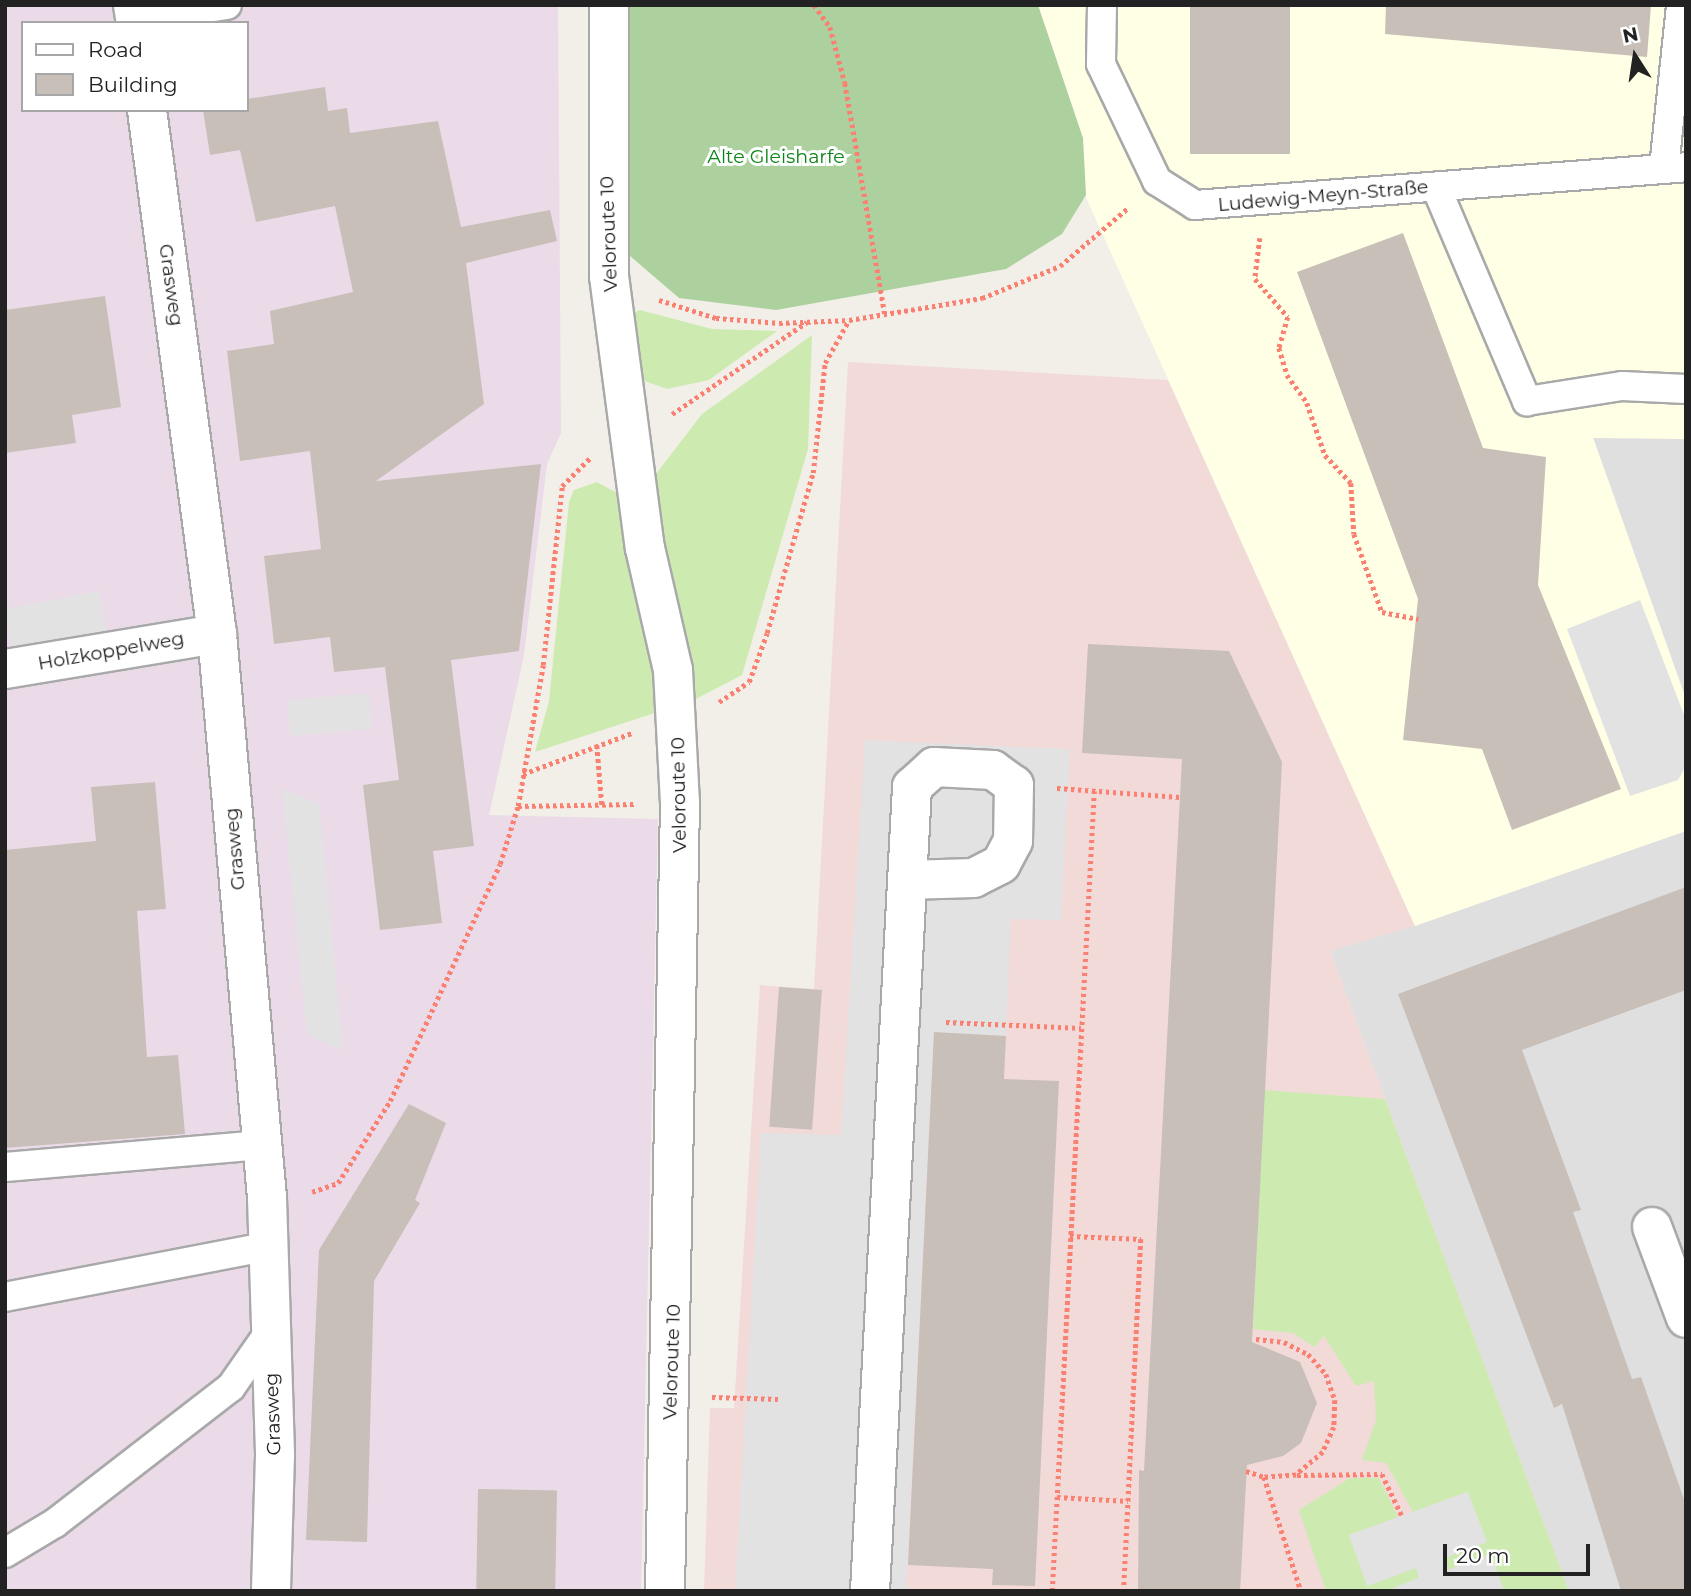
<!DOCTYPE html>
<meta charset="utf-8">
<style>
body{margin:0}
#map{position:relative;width:1691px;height:1596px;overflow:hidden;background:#f2efe9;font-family:Montserrat,sans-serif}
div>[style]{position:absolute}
.residential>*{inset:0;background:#e0dfdf}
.commercial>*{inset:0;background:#f2dad9}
.industrial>*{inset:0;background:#ebdbe8}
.education>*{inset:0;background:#ffffe5}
.grass>*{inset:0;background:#cdebb0}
.forest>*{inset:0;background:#add19e}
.parking>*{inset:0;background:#e2e2e2;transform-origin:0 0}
.building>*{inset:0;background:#c7bfb8;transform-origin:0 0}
.path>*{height:4.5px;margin-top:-2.25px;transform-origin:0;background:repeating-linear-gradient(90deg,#fa8072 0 3.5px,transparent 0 7px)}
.roads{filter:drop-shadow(2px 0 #a9a9a9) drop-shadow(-2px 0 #a9a9a9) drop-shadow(0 2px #a9a9a9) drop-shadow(0 -2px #a9a9a9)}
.service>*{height:28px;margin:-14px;padding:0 14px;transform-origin:14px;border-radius:14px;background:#fff}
.minor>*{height:38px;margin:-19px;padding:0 19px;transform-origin:19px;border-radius:19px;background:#fff}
span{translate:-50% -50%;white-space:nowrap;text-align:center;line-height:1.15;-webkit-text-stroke:6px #fff;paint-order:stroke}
.park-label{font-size:19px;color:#0c8416}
.street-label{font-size:19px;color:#222}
.frame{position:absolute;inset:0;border:7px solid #222;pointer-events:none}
.legend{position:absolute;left:21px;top:21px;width:228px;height:91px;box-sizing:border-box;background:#fff;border:2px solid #a7a7a7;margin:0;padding:9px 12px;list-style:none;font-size:21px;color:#222}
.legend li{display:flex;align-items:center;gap:14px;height:35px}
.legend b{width:35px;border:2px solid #a7a7a7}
.north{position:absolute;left:1600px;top:21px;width:70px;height:70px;-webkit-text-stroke:5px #fff;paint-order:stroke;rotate:348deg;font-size:19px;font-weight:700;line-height:28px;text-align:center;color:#222}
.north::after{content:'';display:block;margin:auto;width:24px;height:32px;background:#222;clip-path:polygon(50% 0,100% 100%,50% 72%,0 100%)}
.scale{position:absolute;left:1443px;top:1544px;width:147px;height:32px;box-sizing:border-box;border:4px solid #222;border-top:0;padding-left:9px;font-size:21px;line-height:24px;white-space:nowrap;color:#222;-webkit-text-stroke:5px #fff;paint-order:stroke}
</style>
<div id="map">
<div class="residential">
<div style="clip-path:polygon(1593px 437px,1686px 439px,1686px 699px)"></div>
<div style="clip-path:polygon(1686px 831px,1686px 1591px,1569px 1591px,1330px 951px)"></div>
</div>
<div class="commercial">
<div style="clip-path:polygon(848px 362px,1168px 380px,1415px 926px,1330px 951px,1569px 1591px,704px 1591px,710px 1408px,734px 1408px,760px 985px,814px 989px)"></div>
</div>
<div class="industrial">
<div style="clip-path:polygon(evenodd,5px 5px,558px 5px,561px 433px,547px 464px,524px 655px,489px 815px,658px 819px,641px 1591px,5px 1591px,5px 5px,23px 23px,247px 23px,247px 110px,23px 110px,23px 23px)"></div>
</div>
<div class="education">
<div style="clip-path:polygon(999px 5px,1686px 5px,1686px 439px,1593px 438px,1686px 699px,1686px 831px,1415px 926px)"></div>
</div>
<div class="grass">
<div style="clip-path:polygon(640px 310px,712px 329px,777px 331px,709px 380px,667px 389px,636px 378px,633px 313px)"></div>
<div style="clip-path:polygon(812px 335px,808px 449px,742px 675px,692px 701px,652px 479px,702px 414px)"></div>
<div style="clip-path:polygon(597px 482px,619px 494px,661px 711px,535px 752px,549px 701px,569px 502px,574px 490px)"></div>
<div style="clip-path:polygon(1264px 1090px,1385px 1099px,1569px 1591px,1504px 1591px,1491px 1554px,1448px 1570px,1445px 1558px,1467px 1492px,1413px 1512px,1386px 1463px,1362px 1460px,1376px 1420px,1374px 1381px,1356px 1386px,1324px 1336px,1314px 1347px,1293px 1333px,1253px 1329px)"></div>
<div style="clip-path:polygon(1350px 1478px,1379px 1478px,1398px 1517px,1349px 1535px,1368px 1585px,1416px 1568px,1419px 1578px,1386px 1591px,1326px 1591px,1299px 1510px)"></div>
</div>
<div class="forest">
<div style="clip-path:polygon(623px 5px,1038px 5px,1083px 138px,1086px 195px,1062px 234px,1006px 269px,776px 310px,679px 298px,623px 250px)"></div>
</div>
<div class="parking">
<div style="left:99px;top:591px;width:41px;height:96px;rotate:79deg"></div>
<div style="clip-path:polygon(1640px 600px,1686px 720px,1686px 766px,1678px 780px,1630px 796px,1567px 629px)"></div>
<div style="left:369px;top:693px;width:36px;height:82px;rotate:85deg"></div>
<div style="clip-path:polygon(865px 740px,1070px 749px,1061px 920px,1011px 919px,1006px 1036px,934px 1033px,906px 1591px,735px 1591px,761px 1133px,841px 1135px)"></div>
<div style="clip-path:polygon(282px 789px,319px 804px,343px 1051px,307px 1034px)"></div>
<div style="clip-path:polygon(1468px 1492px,1487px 1542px,1445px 1558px,1448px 1570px,1491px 1554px,1504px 1591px,1386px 1591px,1419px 1578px,1416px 1568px,1367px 1586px,1349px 1535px)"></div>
</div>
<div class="building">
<div style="left:1190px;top:5px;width:100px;height:149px"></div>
<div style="clip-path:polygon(1386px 5px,1651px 5px,1647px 57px,1385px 34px)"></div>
<div style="clip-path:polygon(325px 87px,328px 111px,347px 108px,350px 133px,438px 121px,461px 227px,550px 210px,557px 241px,466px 263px,484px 404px,376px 481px,541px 464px,519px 651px,451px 660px,474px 846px,433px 851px,442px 923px,380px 930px,363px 785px,399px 780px,385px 667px,334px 672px,330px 637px,274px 644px,264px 556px,321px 549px,310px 451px,240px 461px,227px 351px,274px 344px,270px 311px,353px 292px,335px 206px,256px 222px,240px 150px,210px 155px,203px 110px,247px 110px,247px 99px)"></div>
<div style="clip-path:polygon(1403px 233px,1483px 448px,1546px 457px,1538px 585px,1621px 789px,1512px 830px,1482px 749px,1403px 740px,1418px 599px,1297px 272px)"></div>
<div style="clip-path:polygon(105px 296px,121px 407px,72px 415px,76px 443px,5px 453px,5px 310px)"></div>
<div style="clip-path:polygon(1088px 644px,1229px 651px,1282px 762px,1252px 1342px,1300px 1362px,1317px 1403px,1301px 1443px,1283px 1456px,1247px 1465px,1240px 1591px,1138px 1591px,1139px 1470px,1144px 1471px,1182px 759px,1082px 753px)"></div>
<div style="clip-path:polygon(155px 782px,166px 909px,137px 911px,147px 1057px,178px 1055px,185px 1134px,5px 1148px,5px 850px,96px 841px,91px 787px)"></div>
<div style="clip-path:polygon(1686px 887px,1686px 990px,1522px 1050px,1581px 1210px,1573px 1212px,1632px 1379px,1641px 1377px,1686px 1505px,1686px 1591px,1621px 1591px,1562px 1404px,1554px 1408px,1398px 994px)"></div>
<div style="left:779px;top:987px;width:43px;height:140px;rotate:4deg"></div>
<div style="clip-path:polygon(934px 1032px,1006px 1036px,1004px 1079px,1059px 1081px,1035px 1586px,992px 1585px,993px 1569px,908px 1565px)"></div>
<div style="clip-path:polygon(409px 1104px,446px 1123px,415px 1200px,420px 1203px,374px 1281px,367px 1542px,306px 1540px,319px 1250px)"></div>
<div style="left:478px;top:1489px;width:79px;height:102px;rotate:1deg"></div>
</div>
<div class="path">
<div style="left:814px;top:5px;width:27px;rotate:54deg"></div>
<div style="left:830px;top:27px;width:58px;rotate:75deg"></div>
<div style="left:845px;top:83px;width:234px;rotate:80.2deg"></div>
<div style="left:1260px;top:238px;width:41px;rotate:97deg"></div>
<div style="left:1255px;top:279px;width:50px;rotate:49deg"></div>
<div style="left:1288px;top:317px;width:32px;rotate:106deg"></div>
<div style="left:1279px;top:348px;width:28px;rotate:73deg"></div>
<div style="left:1287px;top:375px;width:34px;rotate:54deg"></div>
<div style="left:1307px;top:403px;width:55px;rotate:70.9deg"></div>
<div style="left:1325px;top:455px;width:38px;rotate:47deg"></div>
<div style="left:1351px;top:483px;width:51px;rotate:86.6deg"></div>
<div style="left:1354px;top:534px;width:83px;rotate:70.3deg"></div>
<div style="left:1382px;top:612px;width:37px;rotate:11deg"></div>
<div style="left:659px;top:300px;width:60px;rotate:17.5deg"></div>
<div style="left:716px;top:318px;width:63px;rotate:4.5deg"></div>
<div style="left:779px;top:323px;width:70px;rotate:-2.5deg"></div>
<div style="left:849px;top:320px;width:135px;rotate:-9.4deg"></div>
<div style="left:982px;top:298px;width:84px;rotate:-22.3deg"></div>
<div style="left:1060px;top:266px;width:89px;rotate:-40.5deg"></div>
<div style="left:672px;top:414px;width:163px;rotate:-34.3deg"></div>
<div style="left:719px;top:702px;width:36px;rotate:-34deg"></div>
<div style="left:749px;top:682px;width:52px;rotate:-69.8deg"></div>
<div style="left:767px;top:633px;width:166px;rotate:-74deg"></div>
<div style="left:813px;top:473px;width:111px;rotate:-83.8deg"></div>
<div style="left:825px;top:363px;width:49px;rotate:-60.8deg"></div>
<div style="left:597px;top:745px;width:60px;rotate:85.2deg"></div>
<div style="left:523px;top:774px;width:116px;rotate:-20.6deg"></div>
<div style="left:1057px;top:788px;width:123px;rotate:4.2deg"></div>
<div style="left:518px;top:806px;width:118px;rotate:-1deg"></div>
<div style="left:946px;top:1022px;width:135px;rotate:2.5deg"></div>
<div style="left:312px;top:1192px;width:28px;rotate:-19deg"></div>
<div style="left:338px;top:1183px;width:97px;rotate:-57.6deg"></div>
<div style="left:390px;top:1101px;width:261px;rotate:-65.1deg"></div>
<div style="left:500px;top:864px;width:61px;rotate:-72.8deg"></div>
<div style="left:518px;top:806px;width:143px;rotate:-79.9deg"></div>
<div style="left:543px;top:665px;width:180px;rotate:-83.9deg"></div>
<div style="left:562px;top:486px;width:40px;rotate:-45deg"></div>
<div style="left:1070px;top:1236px;width:71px;rotate:2.4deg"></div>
<div style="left:1141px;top:1239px;width:352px;rotate:92.8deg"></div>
<div style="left:1256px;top:1339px;width:28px;rotate:6deg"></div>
<div style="left:1284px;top:1342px;width:27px;rotate:27deg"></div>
<div style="left:1308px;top:1354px;width:27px;rotate:48deg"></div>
<div style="left:1326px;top:1374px;width:28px;rotate:71deg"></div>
<div style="left:1335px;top:1400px;width:27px;rotate:92deg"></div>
<div style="left:1334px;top:1427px;width:27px;rotate:114deg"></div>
<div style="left:1323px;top:1452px;width:35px;rotate:140deg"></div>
<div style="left:1296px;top:1475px;width:32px;rotate:176deg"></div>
<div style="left:712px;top:1397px;width:66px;rotate:1.7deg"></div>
<div style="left:1246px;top:1471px;width:19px;rotate:18deg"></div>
<div style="left:1264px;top:1477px;width:120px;rotate:72deg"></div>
<div style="left:1297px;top:1475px;width:85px;rotate:-0.7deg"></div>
<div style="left:1382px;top:1474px;width:47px;rotate:64.5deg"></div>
<div style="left:1057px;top:1497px;width:71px;rotate:3.2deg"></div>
<div style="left:1052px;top:1591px;width:801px;rotate:-86.99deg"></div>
</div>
<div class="roads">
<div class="service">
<div style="left:1102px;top:5px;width:59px;rotate:91deg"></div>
<div style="left:1101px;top:64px;width:130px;rotate:64.4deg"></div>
<div style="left:1157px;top:181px;width:45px;rotate:32.3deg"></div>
<div style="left:1195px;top:205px;width:492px;rotate:-4.4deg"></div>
<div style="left:135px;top:19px;width:93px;rotate:-8.7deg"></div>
<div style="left:1664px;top:168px;width:164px;rotate:-84deg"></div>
<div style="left:1436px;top:187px;width:233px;rotate:67deg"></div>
<div style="left:1527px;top:401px;width:96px;rotate:-9deg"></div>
<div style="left:1622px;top:386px;width:64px;rotate:2.7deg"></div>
<div style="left:5px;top:1167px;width:258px;rotate:-4.9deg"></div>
<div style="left:5px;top:1297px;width:269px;rotate:-10.9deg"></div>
<div style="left:5px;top:1553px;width:58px;rotate:-31deg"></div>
<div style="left:55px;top:1523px;width:222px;rotate:-37.7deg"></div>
<div style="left:231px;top:1387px;width:68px;rotate:-55.1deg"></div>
</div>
<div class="minor">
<div style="left:133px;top:5px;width:18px;rotate:81deg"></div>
<div style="left:609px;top:5px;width:271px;rotate:90deg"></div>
<div style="left:609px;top:276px;width:274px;rotate:82.5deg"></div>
<div style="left:645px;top:548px;width:125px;rotate:77.1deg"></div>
<div style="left:673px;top:670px;width:133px;rotate:87deg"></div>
<div style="left:680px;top:803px;width:788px;rotate:91.09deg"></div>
<div style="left:147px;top:110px;width:529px;rotate:82.39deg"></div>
<div style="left:217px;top:634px;width:566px;rotate:84.93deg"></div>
<div style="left:267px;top:1198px;width:257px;rotate:88.2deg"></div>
<div style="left:275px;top:1455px;width:136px;rotate:91.7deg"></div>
<div style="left:5px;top:669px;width:215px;rotate:-9.4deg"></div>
<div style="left:1652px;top:1227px;width:97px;rotate:69.5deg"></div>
<div style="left:870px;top:1591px;width:805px;rotate:-87.01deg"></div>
<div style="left:912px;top:787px;width:30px;rotate:-42deg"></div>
<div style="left:934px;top:767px;width:59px;rotate:2.9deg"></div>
<div style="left:993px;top:770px;width:26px;rotate:36deg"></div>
<div style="left:1014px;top:785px;width:56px;rotate:91deg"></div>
<div style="left:1013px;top:841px;width:26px;rotate:118deg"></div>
<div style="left:1001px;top:864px;width:30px;rotate:153deg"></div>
<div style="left:974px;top:878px;width:67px;rotate:178.3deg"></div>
</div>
</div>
<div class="park-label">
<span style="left:776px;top:157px">Alte Gleisharfe</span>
</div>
<div class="street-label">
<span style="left:1323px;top:196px;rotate:-5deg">Ludewig-Meyn-Straße</span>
<span style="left:609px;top:234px;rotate:-92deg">Veloroute 10</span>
<span style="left:171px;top:285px;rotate:82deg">Grasweg</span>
<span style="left:111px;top:651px;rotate:-10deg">Holzkoppelweg</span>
<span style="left:679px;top:795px;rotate:-91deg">Veloroute 10</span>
<span style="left:235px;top:849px;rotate:-95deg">Grasweg</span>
<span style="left:672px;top:1362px;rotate:-88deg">Veloroute 10</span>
<span style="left:273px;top:1414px;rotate:-92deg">Grasweg</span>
</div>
<div class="frame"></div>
<ul class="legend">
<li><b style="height:9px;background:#fff"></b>Road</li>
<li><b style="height:19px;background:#c7bfb8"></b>Building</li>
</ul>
<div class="north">N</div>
<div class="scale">20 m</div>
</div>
